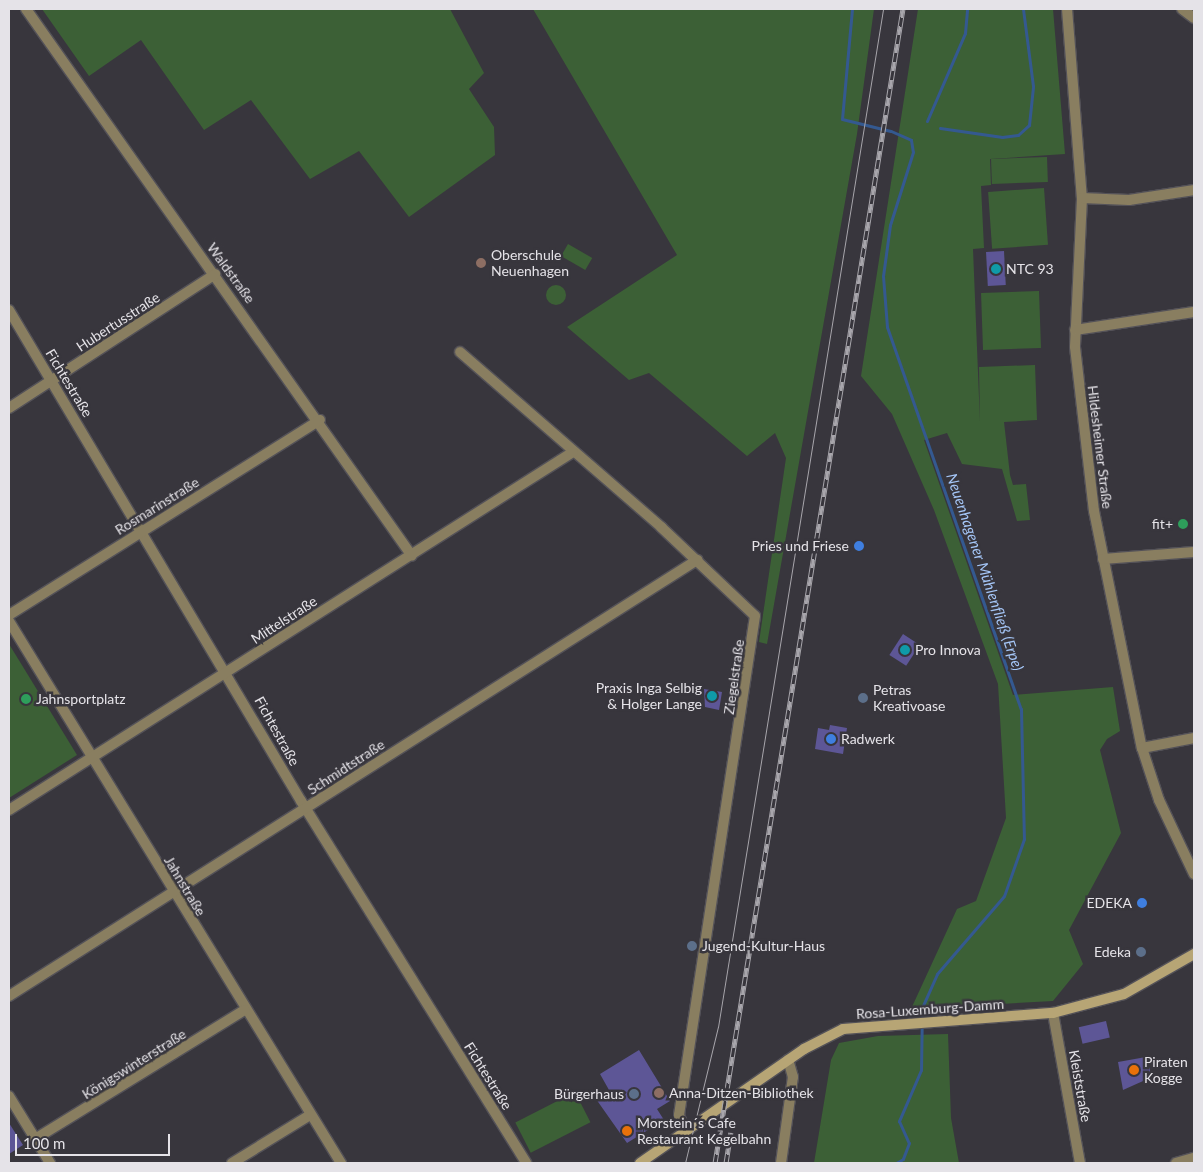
<!DOCTYPE html>
<meta charset="utf-8">
<style>
body{margin:0}
#map{position:relative;width:1203px;height:1172px;overflow:hidden;background:#38363d;font-family:Lato,sans-serif}
div>[style]{position:absolute}
.green>*{inset:0;background:#3c6036;transform-origin:0 0}
.round{border-radius:50%}
.stream>*{height:3px;margin:-1.5px;padding:0 1.5px;transform-origin:1.5px;border-radius:1.5px;background:#345990}
.building>*{inset:0;background:#5d5696;transform-origin:0 0}
.roads{filter:drop-shadow(1px 0 #545258) drop-shadow(-1px 0 #545258) drop-shadow(0 1px #545258) drop-shadow(0 -1px #545258)}
.minor>*{height:10px;margin:-5px;padding:0 5px;transform-origin:5px;border-radius:5px;background:#897e60}
.tertiary>*{height:10px;margin:-5px;padding:0 5px;transform-origin:5px;border-radius:5px;background:#897e60}
.secondary>*{height:10px;margin:-5px;padding:0 5px;transform-origin:5px;border-radius:5px;background:#b7a575}
.tram>*{height:1px;margin:-0.5px;padding:0 0.5px;transform-origin:0.5px;border-radius:0.5px;background:#a8a6ac}
.rail>*{height:5px;margin-top:-2.5px;transform-origin:0;background:repeating-linear-gradient(90deg,#38363d 0 9px,#a8a6ac 0 18px);box-sizing:border-box;border-block:1px solid #a8a6ac}
.dots>*{width:14px;height:14px;translate:-50% -50%;box-sizing:border-box;border:2px solid #38363d;border-radius:50%}
span{translate:-50% -50%;white-space:nowrap;text-align:center;line-height:1.15;-webkit-text-stroke:5px #38363d;paint-order:stroke}
.poi-label{font-size:14px;color:#e5e3e8}
.left{translate:0 -50%;text-align:left}
.right{translate:-100% -50%;text-align:right}
.street-label{font-size:14px;color:#e5e3e8}
.water-label{font-size:15px;color:#a5c6f7;font-style:italic}
.frame{position:absolute;inset:0;border:10px solid #e5e3e8;pointer-events:none}
.scale{position:absolute;left:15px;top:1134px;width:155px;height:22px;box-sizing:border-box;border:2px solid #e5e3e8;border-top:0;padding-left:6px;font-size:15px;line-height:18px;white-space:nowrap;color:#e5e3e8;-webkit-text-stroke:4px #38363d;paint-order:stroke}
</style>
<div id="map">
<div class="green">
<div style="clip-path:polygon(42px 9px,450px 9px,484px 73px,469px 89px,494px 127px,495px 155px,409px 217px,359px 151px,310px 179px,251px 100px,204px 130px,141px 40px,89px 76px)"></div>
<div style="clip-path:polygon(533px 9px,874px 9px,857px 134px,767px 644px,759px 642px,786px 458px,775px 433px,747px 456px,649px 373px,629px 380px,567px 327px,677px 255px)"></div>
<div style="clip-path:polygon(918px 9px,1053px 9px,1065px 154px,990px 159px,991px 185px,981px 186px,984px 248px,973px 249px,980px 422px,979px 367px,1035px 365px,1037px 420px,1004px 422px,1010px 475px,1013px 485px,1026px 484px,1030px 520px,1017px 521px,1002px 469px,962px 464px,947px 433px,924px 440px,1013px 695px,1113px 687px,1120px 731px,1107px 739px,1100px 750px,1121px 833px,1069px 930px,1083px 964px,1053px 1001px,911px 1009px,957px 909px,976px 901px,1006px 818px,998px 684px,934px 510px,892px 414px,861px 376px)"></div>
<div style="left:1047px;top:157px;width:25px;height:56px;rotate:88deg"></div>
<div style="left:1044px;top:188px;width:57px;height:56px;rotate:86deg"></div>
<div style="left:568px;top:244px;width:28px;height:14px;rotate:30deg"></div>
<div class="round" style="left:546px;top:285px;width:20px;height:20px"></div>
<div style="left:1039px;top:291px;width:57px;height:58px;rotate:88deg"></div>
<div style="clip-path:polygon(9px 644px,77px 755px,9px 798px)"></div>
<div style="clip-path:polygon(948px 1034px,951px 1118px,959px 1163px,814px 1163px,831px 1060px,839px 1043px,878px 1036px)"></div>
<div style="left:575px;top:1092px;width:34px;height:67px;rotate:63deg"></div>
</div>
<div class="stream">
<div style="left:852px;top:9px;width:110px;rotate:95.2deg"></div>
<div style="left:842px;top:119px;width:50px;rotate:13.8deg"></div>
<div style="left:891px;top:131px;width:22px;rotate:24deg"></div>
<div style="left:911px;top:140px;width:12px;rotate:81deg"></div>
<div style="left:913px;top:152px;width:77px;rotate:107.5deg"></div>
<div style="left:890px;top:225px;width:51px;rotate:97.8deg"></div>
<div style="left:883px;top:276px;width:51px;rotate:85.5deg"></div>
<div style="left:887px;top:327px;width:405px;rotate:70.7deg"></div>
<div style="left:1021px;top:709px;width:130px;rotate:88.7deg"></div>
<div style="left:1024px;top:839px;width:60px;rotate:109.3deg"></div>
<div style="left:1004px;top:896px;width:103px;rotate:130.7deg"></div>
<div style="left:937px;top:974px;width:36px;rotate:114deg"></div>
<div style="left:922px;top:1007px;width:63px;rotate:90.9deg"></div>
<div style="left:921px;top:1070px;width:56px;rotate:113.3deg"></div>
<div style="left:899px;top:1121px;width:24px;rotate:66deg"></div>
<div style="left:909px;top:1143px;width:17px;rotate:111deg"></div>
<div style="left:903px;top:1159px;width:8px;rotate:150deg"></div>
<div style="left:927px;top:121px;width:96px;rotate:-66.6deg"></div>
<div style="left:965px;top:33px;width:24px;rotate:-85deg"></div>
<div style="left:940px;top:128px;width:63px;rotate:8.3deg"></div>
<div style="left:1002px;top:137px;width:16px;rotate:-7deg"></div>
<div style="left:1018px;top:135px;width:15px;rotate:-42deg"></div>
<div style="left:1029px;top:125px;width:39px;rotate:-84deg"></div>
<div style="left:1033px;top:86px;width:78px;rotate:-97.4deg"></div>
</div>
<div class="building">
<div style="left:1004px;top:251px;width:34px;height:18px;rotate:87deg"></div>
<div style="left:903px;top:634px;width:20px;height:25px;rotate:33deg"></div>
<div style="clip-path:polygon(704px 689px,722px 692px,719px 710px,705px 707px)"></div>
<div style="clip-path:polygon(830px 725px,847px 728px,843px 754px,815px 749px,818px 728px,829px 730px)"></div>
<div style="left:1106px;top:1021px;width:17px;height:28px;rotate:77deg"></div>
<div style="clip-path:polygon(639px 1050px,670px 1101px,657px 1109px,664px 1120px,627px 1143px,596px 1099px,609px 1090px,600px 1074px)"></div>
<div style="clip-path:polygon(1146px 1057px,1152px 1077px,1123px 1090px,1118px 1062px)"></div>
<div style="clip-path:polygon(9px 1123px,23px 1145px,9px 1154px)"></div>
</div>
<div class="roads">
<div class="minor">
<div style="left:26px;top:9px;width:669px;rotate:54.79deg"></div>
<div style="left:1067px;top:9px;width:190px;rotate:85.5deg"></div>
<div style="left:1082px;top:198px;width:149px;rotate:92.7deg"></div>
<div style="left:1075px;top:347px;width:165px;rotate:83.4deg"></div>
<div style="left:1094px;top:511px;width:242px;rotate:78.6deg"></div>
<div style="left:1142px;top:748px;width:55px;rotate:71.9deg"></div>
<div style="left:1159px;top:800px;width:82px;rotate:64.7deg"></div>
<div style="left:1182px;top:9px;width:15px;rotate:37deg"></div>
<div style="left:1082px;top:198px;width:47px;rotate:2.4deg"></div>
<div style="left:1129px;top:200px;width:66px;rotate:-8.7deg"></div>
<div style="left:9px;top:310px;width:571px;rotate:59.26deg"></div>
<div style="left:301px;top:801px;width:426px;rotate:58.1deg"></div>
<div style="left:1075px;top:330px;width:120px;rotate:-8.6deg"></div>
<div style="left:460px;top:352px;width:267px;rotate:41deg"></div>
<div style="left:661px;top:527px;width:129px;rotate:43.4deg"></div>
<div style="left:755px;top:616px;width:505px;rotate:98.66deg"></div>
<div style="left:679px;top:1115px;width:18px;rotate:68deg"></div>
<div style="left:9px;top:408px;width:246px;rotate:-33deg"></div>
<div style="left:1103px;top:559px;width:91px;rotate:-4.4deg"></div>
<div style="left:9px;top:615px;width:367px;rotate:-32.1deg"></div>
<div style="left:9px;top:621px;width:636px;rotate:58.51deg"></div>
<div style="left:1142px;top:748px;width:53px;rotate:-10.9deg"></div>
<div style="left:9px;top:810px;width:668px;rotate:-32.41deg"></div>
<div style="left:9px;top:996px;width:815px;rotate:-32.36deg"></div>
<div style="left:9px;top:1096px;width:79px;rotate:58.5deg"></div>
<div style="left:35px;top:1139px;width:246px;rotate:-31.6deg"></div>
<div style="left:232px;top:1163px;width:92px;rotate:-31.6deg"></div>
<div style="left:781px;top:1163px;width:87px;rotate:-82.1deg"></div>
<div style="left:793px;top:1077px;width:18px;rotate:-106deg"></div>
<div style="left:1176px;top:1163px;width:19px;rotate:-16deg"></div>
</div>
<div class="tertiary">
<div style="left:1053px;top:1013px;width:152px;rotate:79.8deg"></div>
</div>
<div class="secondary">
<div style="left:640px;top:1163px;width:200px;rotate:-34.8deg"></div>
<div style="left:804px;top:1049px;width:44px;rotate:-27.1deg"></div>
<div style="left:843px;top:1029px;width:211px;rotate:-4.4deg"></div>
<div style="left:1053px;top:1013px;width:73px;rotate:-15deg"></div>
<div style="left:1124px;top:994px;width:81px;rotate:-29.7deg"></div>
</div>
</div>
<div class="tram">
<div style="left:685px;top:1163px;width:140px;rotate:-76.4deg"></div>
<div style="left:718px;top:1027px;width:1031px;rotate:-80.79deg"></div>
</div>
<div class="rail">
<div style="left:715px;top:1163px;width:1169px;rotate:-80.75deg"></div>
<div style="left:726px;top:1163px;width:31px;rotate:-81deg"></div>
</div>
<div class="dots">
<div style="left:481px;top:263px;background:#8d6e63"></div>
<div style="left:996px;top:269px;background:#0f9aa8"></div>
<div style="left:1183px;top:524px;background:#2e9e5b"></div>
<div style="left:859px;top:546px;background:#3f7fe0"></div>
<div style="left:905px;top:650px;background:#0f9aa8"></div>
<div style="left:712px;top:696px;background:#0f9aa8"></div>
<div style="left:863px;top:698px;background:#5c6f8a"></div>
<div style="left:26px;top:699px;background:#2e9e5b"></div>
<div style="left:831px;top:739px;background:#3f7fe0"></div>
<div style="left:1142px;top:903px;background:#3f7fe0"></div>
<div style="left:692px;top:946px;background:#5c6f8a"></div>
<div style="left:1141px;top:952px;background:#5c6f8a"></div>
<div style="left:1134px;top:1070px;background:#e8710a"></div>
<div style="left:659px;top:1093px;background:#8d6e63"></div>
<div style="left:634px;top:1094px;background:#5c6f8a"></div>
<div style="left:627px;top:1131px;background:#e8710a"></div>
</div>
<div class="poi-label">
<span class="left" style="left:491px;top:263px">Oberschule<br>Neuenhagen</span>
<span class="left" style="left:1006px;top:269px">NTC 93</span>
<span class="right" style="left:1173px;top:524px">fit+</span>
<span class="right" style="left:849px;top:546px">Pries und Friese</span>
<span class="left" style="left:915px;top:650px">Pro Innova</span>
<span class="right" style="left:702px;top:696px">Praxis Inga Selbig<br>&amp; Holger Lange</span>
<span class="left" style="left:873px;top:698px">Petras<br>Kreativoase</span>
<span class="left" style="left:36px;top:699px">Jahnsportplatz</span>
<span class="left" style="left:841px;top:739px">Radwerk</span>
<span class="right" style="left:1132px;top:903px">EDEKA</span>
<span class="left" style="left:702px;top:946px">Jugend-Kultur-Haus</span>
<span class="right" style="left:1131px;top:952px">Edeka</span>
<span class="left" style="left:1144px;top:1070px">Piraten<br>Kogge</span>
<span class="left" style="left:669px;top:1093px">Anna-Ditzen-Bibliothek</span>
<span class="right" style="left:624px;top:1094px">Bürgerhaus</span>
<span class="left" style="left:637px;top:1131px">Morstein´s Cafe<br>Restaurant Kegelbahn</span>
</div>
<div class="street-label">
<span style="left:231px;top:273px;rotate:54deg">Waldstraße</span>
<span style="left:118px;top:322px;rotate:-33deg">Hubertusstraße</span>
<span style="left:69px;top:383px;rotate:59deg">Fichtestraße</span>
<span style="left:1100px;top:447px;rotate:83deg">Hildesheimer Straße</span>
<span style="left:157px;top:506px;rotate:-32deg">Rosmarinstraße</span>
<span style="left:284px;top:620px;rotate:-33deg">Mittelstraße</span>
<span style="left:734px;top:677px;rotate:-82deg">Ziegelstraße</span>
<span style="left:277px;top:731px;rotate:61deg">Fichtestraße</span>
<span style="left:346px;top:767px;rotate:-33deg">Schmidtstraße</span>
<span style="left:185px;top:886px;rotate:59deg">Jahnstraße</span>
<span style="left:930px;top:1009px;rotate:-4deg">Rosa-Luxemburg-Damm</span>
<span style="left:134px;top:1064px;rotate:-32deg">Königswinterstraße</span>
<span style="left:488px;top:1076px;rotate:58deg">Fichtestraße</span>
<span style="left:1080px;top:1086px;rotate:80deg">Kleiststraße</span>
</div>
<div class="water-label">
<span style="left:985px;top:572px;rotate:71deg">Neuenhagener Mühlenfließ (Erpe)</span>
</div>
<div class="frame"></div>
<div class="scale">100 m</div>
</div>
